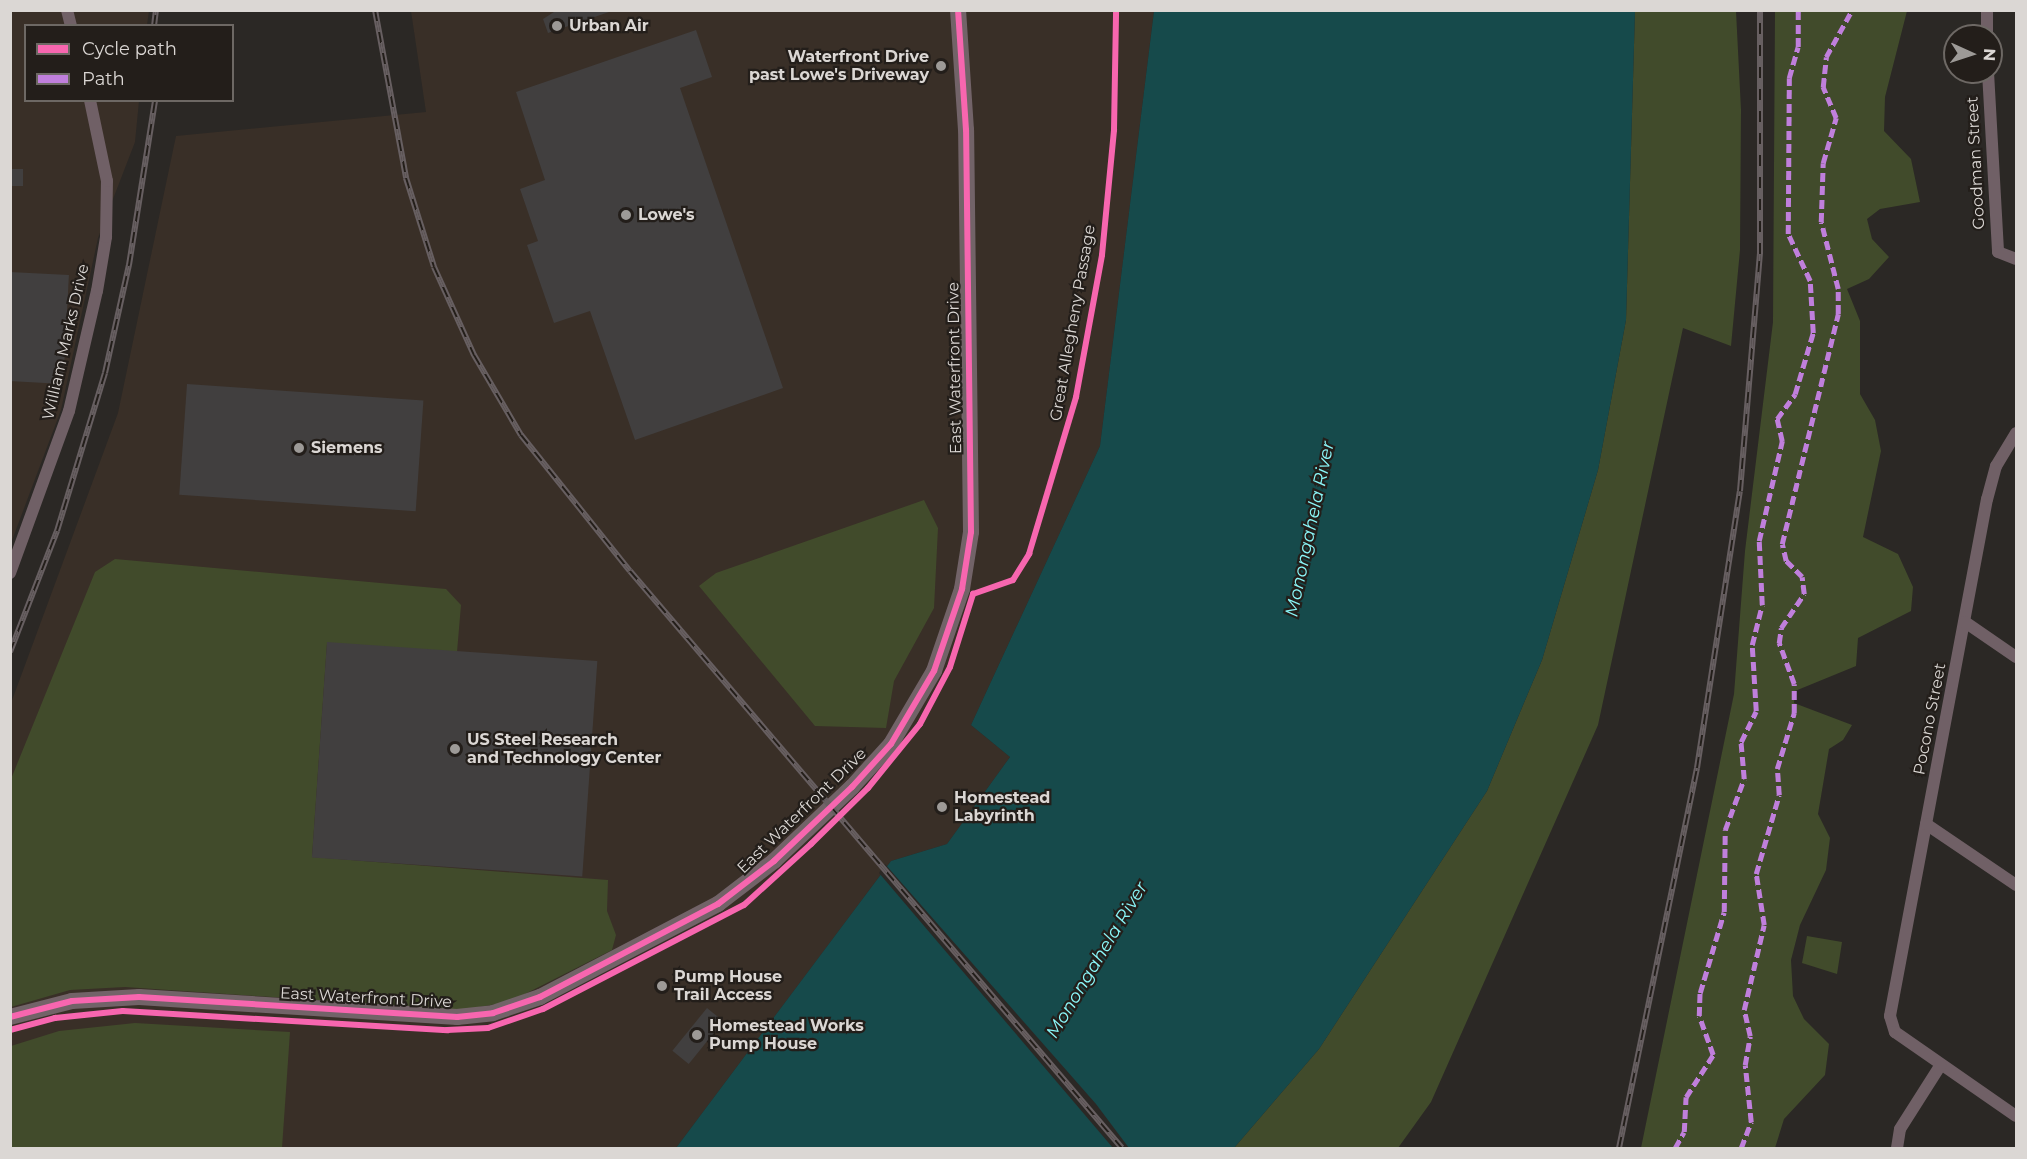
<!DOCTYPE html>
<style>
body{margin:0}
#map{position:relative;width:2027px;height:1159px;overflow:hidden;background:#2b2825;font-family:Montserrat,sans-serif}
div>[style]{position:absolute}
.built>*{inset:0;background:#392f27}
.green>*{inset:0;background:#414b2b}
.water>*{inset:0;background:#164a4b}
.pier>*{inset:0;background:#2b2825}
.building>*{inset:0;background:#413f3f;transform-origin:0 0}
.street>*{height:12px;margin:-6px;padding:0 6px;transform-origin:6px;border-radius:6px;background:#706066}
.secondary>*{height:16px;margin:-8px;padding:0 8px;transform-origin:8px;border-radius:8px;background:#726368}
.rail>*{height:6px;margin-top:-3px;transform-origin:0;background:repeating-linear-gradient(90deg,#231e1a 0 11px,#675f61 0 22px);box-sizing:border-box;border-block:2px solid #675f61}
.quiet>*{height:4.5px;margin-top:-2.25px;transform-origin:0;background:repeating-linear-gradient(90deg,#c07fdc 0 9px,transparent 0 13.5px)}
.cycleway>*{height:6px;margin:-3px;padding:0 3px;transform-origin:3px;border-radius:3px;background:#f766af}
.dots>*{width:16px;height:16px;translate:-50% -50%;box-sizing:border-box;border:3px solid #231e1a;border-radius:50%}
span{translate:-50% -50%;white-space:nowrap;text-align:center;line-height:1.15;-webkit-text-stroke:4.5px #231e1a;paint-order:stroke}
.poi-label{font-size:16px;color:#dbd7d4;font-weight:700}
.left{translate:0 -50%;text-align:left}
.right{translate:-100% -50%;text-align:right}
.street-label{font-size:16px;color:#dbd7d4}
.water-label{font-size:18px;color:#8bf8fa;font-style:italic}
.frame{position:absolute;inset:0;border:12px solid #dbd7d4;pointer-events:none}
.legend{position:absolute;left:24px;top:24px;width:210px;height:78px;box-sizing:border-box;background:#231e1a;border:2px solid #6d6864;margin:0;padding:8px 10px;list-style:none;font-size:18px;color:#dbd7d4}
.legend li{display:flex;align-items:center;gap:12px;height:30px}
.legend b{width:30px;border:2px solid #6d6864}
.north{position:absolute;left:1943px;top:24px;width:60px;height:60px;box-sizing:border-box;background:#231e1a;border:2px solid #6d6864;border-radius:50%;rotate:93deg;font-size:16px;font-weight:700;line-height:24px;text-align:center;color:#dbd7d4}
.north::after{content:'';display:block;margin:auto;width:21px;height:27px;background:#9d9a97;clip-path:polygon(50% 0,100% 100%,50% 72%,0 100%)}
</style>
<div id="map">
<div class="built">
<div style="clip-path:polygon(11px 11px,149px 11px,147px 25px,26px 26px,26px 100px,139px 101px,135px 142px,98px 238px,61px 410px,11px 543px)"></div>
<div style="clip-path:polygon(411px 11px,1154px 11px,1100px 446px,971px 725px,1010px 757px,947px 844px,891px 861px,676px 1148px,11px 1148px,11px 703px,118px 413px,176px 136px,426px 112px)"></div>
</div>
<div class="green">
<div style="clip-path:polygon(1635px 11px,1736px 11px,1741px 110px,1740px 250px,1731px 346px,1683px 328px,1598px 725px,1431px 1102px,1398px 1148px,1234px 1148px,1319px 1049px,1487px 791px,1542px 660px,1598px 470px,1626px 320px)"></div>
<div style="clip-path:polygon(1775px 11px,1907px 11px,1885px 97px,1884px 131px,1911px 159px,1920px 202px,1880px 209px,1867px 219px,1872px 239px,1889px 257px,1869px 279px,1847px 289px,1860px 321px,1860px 394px,1875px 420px,1881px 451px,1863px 537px,1898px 554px,1913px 587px,1911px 611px,1858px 638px,1856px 666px,1795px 691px,1794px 703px,1852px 725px,1843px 740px,1829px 749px,1818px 814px,1830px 838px,1826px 870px,1800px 925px,1791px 960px,1793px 996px,1804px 1019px,1829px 1044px,1825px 1075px,1784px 1119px,1775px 1148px,1641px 1148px,1734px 694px,1745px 551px,1773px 322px)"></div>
<div style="clip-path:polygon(924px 500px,938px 528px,934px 608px,894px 681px,886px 728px,815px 726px,699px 586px,716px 573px)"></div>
<div style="clip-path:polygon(115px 559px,446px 589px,461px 605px,457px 652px,327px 643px,312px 857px,608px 880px,607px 911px,616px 935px,612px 950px,509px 1002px,461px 1010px,125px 987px,70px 990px,11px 1007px,11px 779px,95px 572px)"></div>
<div style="clip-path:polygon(1807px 936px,1842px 942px,1837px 974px,1802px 963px)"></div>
<div style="clip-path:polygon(135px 1023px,290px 1032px,282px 1148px,11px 1148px,11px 1046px,59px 1031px)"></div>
</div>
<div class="water">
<div style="clip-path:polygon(1154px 11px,1635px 11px,1626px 320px,1598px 470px,1542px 660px,1487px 791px,1319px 1049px,1234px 1148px,676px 1148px,891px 861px,947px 844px,1010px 757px,971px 725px,1100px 446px)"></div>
</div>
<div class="pier">
<div style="clip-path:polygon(885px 864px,1096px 1104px,1129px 1148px,1113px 1148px,879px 873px)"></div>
</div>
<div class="building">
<div style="clip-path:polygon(557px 10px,608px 10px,609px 12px,548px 33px,543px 19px)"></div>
<div style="clip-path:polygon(696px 30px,712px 77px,680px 88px,783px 388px,635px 440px,590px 311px,554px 323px,527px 245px,538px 241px,520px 189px,545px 180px,516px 92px)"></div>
<div style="left:10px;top:169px;width:13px;height:17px"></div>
<div style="left:10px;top:272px;width:59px;height:109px;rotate:3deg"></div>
<div style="left:187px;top:384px;width:237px;height:111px;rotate:4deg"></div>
<div style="left:327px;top:642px;width:271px;height:216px;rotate:4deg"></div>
<div style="left:707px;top:1008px;width:21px;height:55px;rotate:39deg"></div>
</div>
<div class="street">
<div style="left:67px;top:10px;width:16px;rotate:76deg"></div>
<div style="left:1987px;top:10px;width:26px;rotate:90deg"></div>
<div style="left:1988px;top:72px;width:180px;rotate:86.8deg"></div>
<div style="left:1998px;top:252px;width:19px;rotate:21deg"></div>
<div style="left:2016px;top:433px;width:39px;rotate:121deg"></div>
<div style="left:1996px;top:466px;width:34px;rotate:105deg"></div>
<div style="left:1987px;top:499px;width:526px;rotate:100.63deg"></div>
<div style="left:1890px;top:1016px;width:17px;rotate:73deg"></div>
<div style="left:1895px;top:1032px;width:147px;rotate:34.8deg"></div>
<div style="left:10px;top:573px;width:172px;rotate:-70deg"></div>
<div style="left:69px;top:411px;width:123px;rotate:-76.9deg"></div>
<div style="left:97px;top:291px;width:55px;rotate:-80.5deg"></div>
<div style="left:106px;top:237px;width:56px;rotate:-89deg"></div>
<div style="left:107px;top:181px;width:83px;rotate:-101.9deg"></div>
<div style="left:1965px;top:622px;width:62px;rotate:34.5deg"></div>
<div style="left:1926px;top:824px;width:109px;rotate:34.1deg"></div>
<div style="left:1897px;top:1148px;width:19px;rotate:-81deg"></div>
<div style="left:1900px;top:1129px;width:75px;rotate:-57.6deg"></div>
</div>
<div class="secondary">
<div style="left:10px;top:1017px;width:64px;rotate:-14.5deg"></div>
<div style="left:72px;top:1001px;width:67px;rotate:-3.4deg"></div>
<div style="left:139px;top:997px;width:319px;rotate:3.6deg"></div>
<div style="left:457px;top:1017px;width:36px;rotate:-6deg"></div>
<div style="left:493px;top:1013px;width:50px;rotate:-18.8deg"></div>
<div style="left:540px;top:997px;width:201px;rotate:-27.6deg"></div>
<div style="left:718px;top:904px;width:71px;rotate:-37.5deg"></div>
<div style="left:774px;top:861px;width:108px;rotate:-43.5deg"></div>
<div style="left:852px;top:787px;width:58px;rotate:-47.8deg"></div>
<div style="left:891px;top:744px;width:85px;rotate:-59.5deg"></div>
<div style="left:934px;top:671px;width:87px;rotate:-71.1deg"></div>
<div style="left:962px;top:589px;width:58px;rotate:-81deg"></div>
<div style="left:971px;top:532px;width:402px;rotate:-90.7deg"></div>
<div style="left:966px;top:130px;width:120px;rotate:-93.8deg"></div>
</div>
<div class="rail">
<div style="left:375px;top:10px;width:171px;rotate:79.5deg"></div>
<div style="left:406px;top:178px;width:93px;rotate:72.5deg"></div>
<div style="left:434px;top:267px;width:97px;rotate:65.6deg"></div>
<div style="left:474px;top:355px;width:93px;rotate:59.6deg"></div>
<div style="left:521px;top:435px;width:174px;rotate:51.3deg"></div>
<div style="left:630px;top:571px;width:758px;rotate:49.55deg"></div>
<div style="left:154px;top:26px;width:16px;rotate:-83deg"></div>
<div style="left:10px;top:652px;width:130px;rotate:-68.8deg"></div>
<div style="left:57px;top:531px;width:165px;rotate:-73.1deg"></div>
<div style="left:105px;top:373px;width:111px;rotate:-77.5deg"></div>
<div style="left:129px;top:265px;width:167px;rotate:-81deg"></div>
<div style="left:1619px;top:1148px;width:388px;rotate:-78.4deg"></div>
<div style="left:1697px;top:768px;width:280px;rotate:-81.2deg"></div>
<div style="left:1740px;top:491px;width:238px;rotate:-85.2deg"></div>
<div style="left:1760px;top:254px;width:244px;rotate:-90deg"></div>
</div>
<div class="quiet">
<div style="left:1675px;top:1148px;width:18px;rotate:-61deg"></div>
<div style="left:1684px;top:1132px;width:35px;rotate:-87deg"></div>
<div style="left:1686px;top:1097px;width:50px;rotate:-57.3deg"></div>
<div style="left:1713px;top:1055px;width:41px;rotate:-109.7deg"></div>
<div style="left:1699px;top:1016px;width:23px;rotate:-88deg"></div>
<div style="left:1700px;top:993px;width:84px;rotate:-73.5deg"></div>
<div style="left:1724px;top:912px;width:82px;rotate:-89.3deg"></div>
<div style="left:1725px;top:830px;width:54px;rotate:-69.6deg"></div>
<div style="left:1744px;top:779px;width:37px;rotate:-95deg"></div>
<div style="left:1741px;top:742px;width:34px;rotate:-64deg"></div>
<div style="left:1756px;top:711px;width:66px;rotate:-93.5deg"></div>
<div style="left:1752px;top:645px;width:41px;rotate:-76deg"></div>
<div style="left:1762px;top:605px;width:64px;rotate:-92.7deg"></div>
<div style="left:1759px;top:541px;width:103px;rotate:-77deg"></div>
<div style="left:1782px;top:441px;width:23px;rotate:-103deg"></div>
<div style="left:1777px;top:419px;width:31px;rotate:-54deg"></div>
<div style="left:1795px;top:394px;width:64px;rotate:-73.6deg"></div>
<div style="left:1813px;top:333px;width:52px;rotate:-93.3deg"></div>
<div style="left:1810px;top:281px;width:52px;rotate:-115.1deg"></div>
<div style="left:1788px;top:234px;width:156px;rotate:-89.6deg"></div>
<div style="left:1789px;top:78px;width:32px;rotate:-74deg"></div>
<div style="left:1798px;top:47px;width:37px;rotate:-90deg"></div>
<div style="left:1741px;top:1148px;width:28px;rotate:-69deg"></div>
<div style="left:1751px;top:1122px;width:57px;rotate:-96deg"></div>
<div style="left:1745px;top:1065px;width:29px;rotate:-80deg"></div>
<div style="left:1750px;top:1036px;width:27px;rotate:-103deg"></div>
<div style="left:1744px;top:1010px;width:87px;rotate:-76.8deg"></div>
<div style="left:1764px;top:925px;width:52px;rotate:-98.9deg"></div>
<div style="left:1756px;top:874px;width:82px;rotate:-73.8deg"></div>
<div style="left:1779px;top:795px;width:26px;rotate:-94deg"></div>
<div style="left:1777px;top:769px;width:59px;rotate:-73.1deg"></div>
<div style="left:1794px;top:713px;width:29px;rotate:-90deg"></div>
<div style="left:1794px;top:684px;width:44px;rotate:-110.1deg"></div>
<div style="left:1779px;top:643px;width:15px;rotate:-82deg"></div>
<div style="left:1781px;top:628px;width:41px;rotate:-55.9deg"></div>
<div style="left:1804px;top:594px;width:17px;rotate:-97deg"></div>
<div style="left:1802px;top:577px;width:23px;rotate:-135deg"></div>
<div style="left:1786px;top:561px;width:17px;rotate:-103deg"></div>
<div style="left:1782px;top:544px;width:237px;rotate:-76.3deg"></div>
<div style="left:1838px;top:314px;width:25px;rotate:-90deg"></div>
<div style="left:1838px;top:289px;width:69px;rotate:-104.2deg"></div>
<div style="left:1821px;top:222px;width:59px;rotate:-88.1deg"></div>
<div style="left:1823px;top:163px;width:47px;rotate:-73.9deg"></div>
<div style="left:1836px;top:118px;width:34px;rotate:-113deg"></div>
<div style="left:1823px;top:87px;width:30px;rotate:-84deg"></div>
<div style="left:1826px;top:57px;width:54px;rotate:-61deg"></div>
</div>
<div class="cycleway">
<div style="left:10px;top:1017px;width:64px;rotate:-14.5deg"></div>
<div style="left:72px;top:1001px;width:67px;rotate:-3.4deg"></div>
<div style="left:139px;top:997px;width:319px;rotate:3.6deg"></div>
<div style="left:457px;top:1017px;width:36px;rotate:-6deg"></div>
<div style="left:493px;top:1013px;width:50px;rotate:-18.8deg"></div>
<div style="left:540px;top:997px;width:201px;rotate:-27.6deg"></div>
<div style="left:718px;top:904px;width:71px;rotate:-37.5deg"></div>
<div style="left:774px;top:861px;width:108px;rotate:-43.5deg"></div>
<div style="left:852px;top:787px;width:58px;rotate:-47.8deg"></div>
<div style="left:891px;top:744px;width:85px;rotate:-59.5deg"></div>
<div style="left:934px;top:671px;width:87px;rotate:-71.1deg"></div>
<div style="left:962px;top:589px;width:58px;rotate:-81deg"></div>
<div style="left:971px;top:532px;width:402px;rotate:-90.7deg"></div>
<div style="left:966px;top:130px;width:120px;rotate:-93.8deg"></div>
<div style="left:10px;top:1030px;width:47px;rotate:-14.9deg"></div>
<div style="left:55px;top:1018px;width:68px;rotate:-5.9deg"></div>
<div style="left:123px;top:1011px;width:325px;rotate:3.4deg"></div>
<div style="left:447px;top:1030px;width:41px;rotate:-2.8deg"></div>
<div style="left:488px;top:1028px;width:58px;rotate:-19.1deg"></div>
<div style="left:543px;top:1009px;width:226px;rotate:-27.4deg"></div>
<div style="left:744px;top:905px;width:91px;rotate:-42.3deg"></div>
<div style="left:811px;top:844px;width:80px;rotate:-44.5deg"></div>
<div style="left:868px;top:788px;width:82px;rotate:-50.9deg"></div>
<div style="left:920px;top:724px;width:64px;rotate:-62.2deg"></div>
<div style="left:950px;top:667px;width:77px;rotate:-72.5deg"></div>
<div style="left:973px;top:594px;width:42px;rotate:-19.3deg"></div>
<div style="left:1013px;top:580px;width:31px;rotate:-58deg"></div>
<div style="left:1029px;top:554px;width:164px;rotate:-73.3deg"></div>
<div style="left:1076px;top:397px;width:144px;rotate:-79.6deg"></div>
<div style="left:1102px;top:255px;width:126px;rotate:-84.5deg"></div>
<div style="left:1114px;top:130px;width:120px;rotate:-89deg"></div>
</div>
<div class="dots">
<div style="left:557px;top:26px;background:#9d9a97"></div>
<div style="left:941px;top:66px;background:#9d9a97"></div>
<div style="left:626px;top:215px;background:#9d9a97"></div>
<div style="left:299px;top:448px;background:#9d9a97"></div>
<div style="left:455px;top:749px;background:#9d9a97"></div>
<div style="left:942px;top:807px;background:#9d9a97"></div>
<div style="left:662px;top:986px;background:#9d9a97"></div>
<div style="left:697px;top:1035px;background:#9d9a97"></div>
</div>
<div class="poi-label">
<span class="left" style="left:569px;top:26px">Urban Air</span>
<span class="right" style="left:929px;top:66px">Waterfront Drive<br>past Lowe's Driveway</span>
<span class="left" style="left:638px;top:215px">Lowe's</span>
<span class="left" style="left:311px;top:448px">Siemens</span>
<span class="left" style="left:467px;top:749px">US Steel Research<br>and Technology Center</span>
<span class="left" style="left:954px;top:807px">Homestead<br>Labyrinth</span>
<span class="left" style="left:674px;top:986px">Pump House<br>Trail Access</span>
<span class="left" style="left:709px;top:1035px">Homestead Works<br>Pump House</span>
</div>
<div class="street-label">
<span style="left:1976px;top:163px;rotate:-93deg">Goodman Street</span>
<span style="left:1073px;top:323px;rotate:-80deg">Great Allegheny Passage</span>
<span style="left:66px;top:342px;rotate:-77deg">William Marks Drive</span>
<span style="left:955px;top:368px;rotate:-91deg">East Waterfront Drive</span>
<span style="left:1930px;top:719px;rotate:-79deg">Pocono Street</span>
<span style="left:802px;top:811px;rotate:-44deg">East Waterfront Drive</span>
<span style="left:366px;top:998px;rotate:3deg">East Waterfront Drive</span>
</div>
<div class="water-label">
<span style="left:1310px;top:529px;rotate:-78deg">Monongahela River</span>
<span style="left:1097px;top:960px;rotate:-59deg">Monongahela River</span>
</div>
<div class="frame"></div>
<ul class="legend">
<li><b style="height:8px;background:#f766af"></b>Cycle path</li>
<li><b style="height:8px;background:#c07fdc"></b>Path</li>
</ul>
<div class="north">N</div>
</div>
